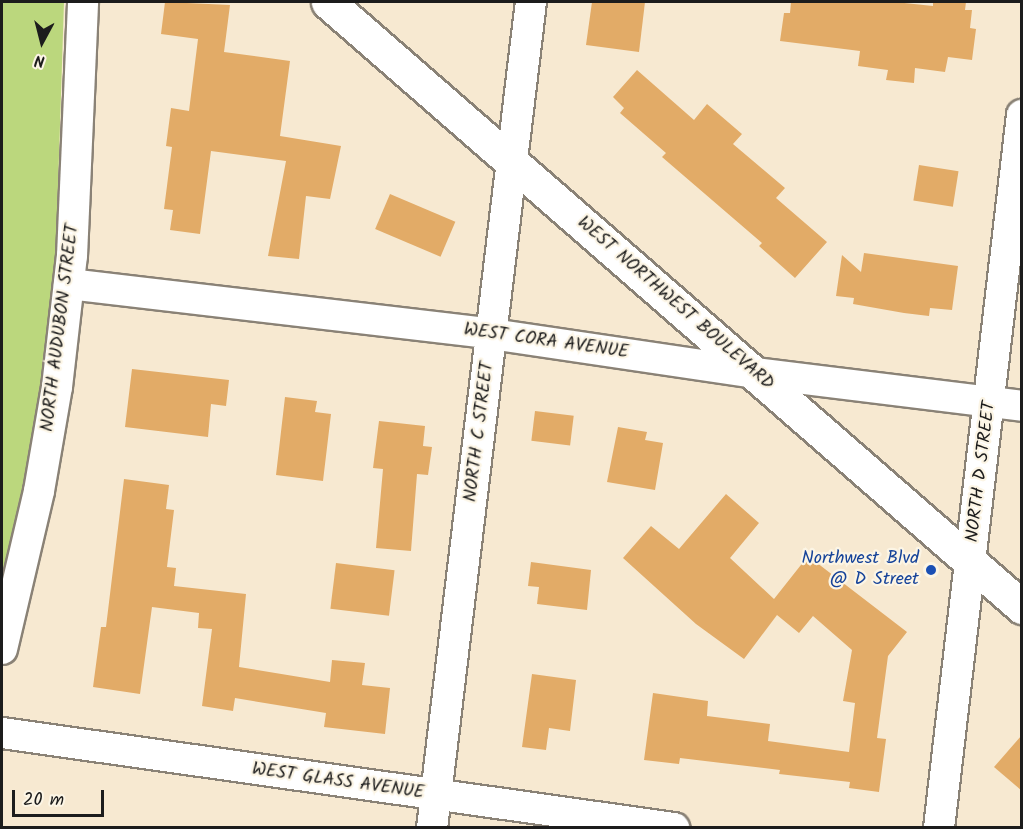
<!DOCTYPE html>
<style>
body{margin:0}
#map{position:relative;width:1023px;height:829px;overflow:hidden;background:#f7e9d1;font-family:Kalam,sans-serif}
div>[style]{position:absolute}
.green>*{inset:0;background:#bbd77d}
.building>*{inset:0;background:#e2ab67;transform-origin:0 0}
.roads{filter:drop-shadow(2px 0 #8a8276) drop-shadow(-2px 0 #8a8276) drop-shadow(0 2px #8a8276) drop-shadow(0 -2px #8a8276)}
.minor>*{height:30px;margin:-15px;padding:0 15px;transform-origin:15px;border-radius:15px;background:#fff}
.major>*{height:33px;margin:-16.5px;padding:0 16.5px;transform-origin:16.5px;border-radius:16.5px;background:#fff}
.dots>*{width:16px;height:16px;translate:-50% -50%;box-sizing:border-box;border:3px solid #fcf5e5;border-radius:50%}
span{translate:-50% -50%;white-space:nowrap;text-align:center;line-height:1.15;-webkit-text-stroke:4.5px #fcf5e5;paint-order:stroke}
.street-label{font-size:18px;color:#1c1c1c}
.transit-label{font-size:18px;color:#164399}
.right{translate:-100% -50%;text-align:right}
.frame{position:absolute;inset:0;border:3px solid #1c1c1c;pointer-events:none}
.north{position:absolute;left:12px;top:12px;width:60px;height:60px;-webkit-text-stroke:4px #fcf5e5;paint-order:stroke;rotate:187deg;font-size:16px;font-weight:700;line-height:24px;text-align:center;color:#1c1c1c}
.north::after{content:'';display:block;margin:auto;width:21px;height:27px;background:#1c1c1c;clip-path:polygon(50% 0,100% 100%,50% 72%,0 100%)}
.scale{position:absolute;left:12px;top:790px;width:92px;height:27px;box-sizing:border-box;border:3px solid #1c1c1c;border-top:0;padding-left:8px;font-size:18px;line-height:21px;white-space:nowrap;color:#1c1c1c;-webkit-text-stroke:4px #fcf5e5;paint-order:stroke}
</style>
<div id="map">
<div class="green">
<div style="clip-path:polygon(2px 2px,64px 2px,55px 279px,32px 460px,2px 599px)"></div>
</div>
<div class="building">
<div style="clip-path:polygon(165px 2px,230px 5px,224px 52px,290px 61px,280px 136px,341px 146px,330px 199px,306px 196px,299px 259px,268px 256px,286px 161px,211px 151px,200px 234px,170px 230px,173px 210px,164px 209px,172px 147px,166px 146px,171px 108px,189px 111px,198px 39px,161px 34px)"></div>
<div style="clip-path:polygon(592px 2px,645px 2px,639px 52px,586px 45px)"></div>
<div style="clip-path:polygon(791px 2px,895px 2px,933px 6px,933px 2px,966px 2px,965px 10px,972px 10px,970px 28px,976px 29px,972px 60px,948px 57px,945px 72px,915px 68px,914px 83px,886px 80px,888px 70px,858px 66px,860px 51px,780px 41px,784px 13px,790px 13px)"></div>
<div style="clip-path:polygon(637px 70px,694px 120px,707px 104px,742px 134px,733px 144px,785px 188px,776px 198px,827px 242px,795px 278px,759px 246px,762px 243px,662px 157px,666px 153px,620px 113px,624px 108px,613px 97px)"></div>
<div style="left:919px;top:165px;width:40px;height:36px;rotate:9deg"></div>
<div style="left:390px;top:194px;width:71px;height:38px;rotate:23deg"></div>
<div style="clip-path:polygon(864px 253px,958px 266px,952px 310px,930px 308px,929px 316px,904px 313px,853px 304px,854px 298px,836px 296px,842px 255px,861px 272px)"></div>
<div style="clip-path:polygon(132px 369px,229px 380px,226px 406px,211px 404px,208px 437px,125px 427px)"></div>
<div style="clip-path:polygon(285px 397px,317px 401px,315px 412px,331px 414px,323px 481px,276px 475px)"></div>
<div style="left:535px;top:411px;width:39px;height:30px;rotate:7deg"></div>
<div style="clip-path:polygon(379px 421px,425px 426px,423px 446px,432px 447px,428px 475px,417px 474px,411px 551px,376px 548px,383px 469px,373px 468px)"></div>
<div style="clip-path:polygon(618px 427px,647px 432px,645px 440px,663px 443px,655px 490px,607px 482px)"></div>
<div style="clip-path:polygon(124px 479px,169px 485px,166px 509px,174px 510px,167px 567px,176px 568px,174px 586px,246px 594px,239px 667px,330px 682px,332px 660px,365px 663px,362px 685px,390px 688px,385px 734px,324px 727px,326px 713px,235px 698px,233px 711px,202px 706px,212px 629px,198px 628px,199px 613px,152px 607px,140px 694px,93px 687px,101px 627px,106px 627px)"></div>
<div style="clip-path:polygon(726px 494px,759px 523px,730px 558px,774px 599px,808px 556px,907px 632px,888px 656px,877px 738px,886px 739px,879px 792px,849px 788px,850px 782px,779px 774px,780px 770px,680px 758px,679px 764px,644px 760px,653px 693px,708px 701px,707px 716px,770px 724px,768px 741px,849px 752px,855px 703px,843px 701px,852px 650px,813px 616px,799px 633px,777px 615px,744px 659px,696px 624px,623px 558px,651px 526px,679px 549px)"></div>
<div style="clip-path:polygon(531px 562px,591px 570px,587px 610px,537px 604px,539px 587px,528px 586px)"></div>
<div style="left:336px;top:563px;width:59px;height:46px;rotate:7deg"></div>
<div style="clip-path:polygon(532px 674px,576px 680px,570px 731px,549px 728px,546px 750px,522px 747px)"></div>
<div style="clip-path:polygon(1022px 735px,1022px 791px,994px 767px)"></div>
</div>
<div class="roads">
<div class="minor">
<div style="left:69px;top:284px;width:426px;rotate:6.7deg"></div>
<div style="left:492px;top:334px;width:266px;rotate:8.4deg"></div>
<div style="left:755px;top:373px;width:269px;rotate:7deg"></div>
<div style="left:2px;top:649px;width:162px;rotate:-76.8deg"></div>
<div style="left:39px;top:491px;width:106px;rotate:-80.2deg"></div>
<div style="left:57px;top:387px;width:132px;rotate:-83.5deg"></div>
<div style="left:72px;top:256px;width:254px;rotate:-87.5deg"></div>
<div style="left:2px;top:733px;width:679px;rotate:8.05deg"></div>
<div style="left:432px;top:828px;width:832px;rotate:-83.17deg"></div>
<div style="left:939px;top:828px;width:718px;rotate:-83.36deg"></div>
</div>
<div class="major">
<div style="left:328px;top:2px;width:921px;rotate:41.08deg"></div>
</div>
</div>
<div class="dots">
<div style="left:931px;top:570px;background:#1a4fb4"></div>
</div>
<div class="street-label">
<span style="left:675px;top:304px;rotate:41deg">WEST NORTHWEST BOULEVARD</span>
<span style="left:61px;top:328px;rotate:-83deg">NORTH AUDUBON STREET</span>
<span style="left:546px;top:342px;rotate:8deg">WEST CORA AVENUE</span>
<span style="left:480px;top:432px;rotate:-83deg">NORTH C STREET</span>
<span style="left:982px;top:472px;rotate:-83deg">NORTH D STREET</span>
<span style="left:338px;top:782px;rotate:8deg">WEST GLASS AVENUE</span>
</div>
<div class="transit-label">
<span class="right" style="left:919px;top:570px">Northwest Blvd<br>@ D Street</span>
</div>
<div class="frame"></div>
<div class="north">N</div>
<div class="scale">20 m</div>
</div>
